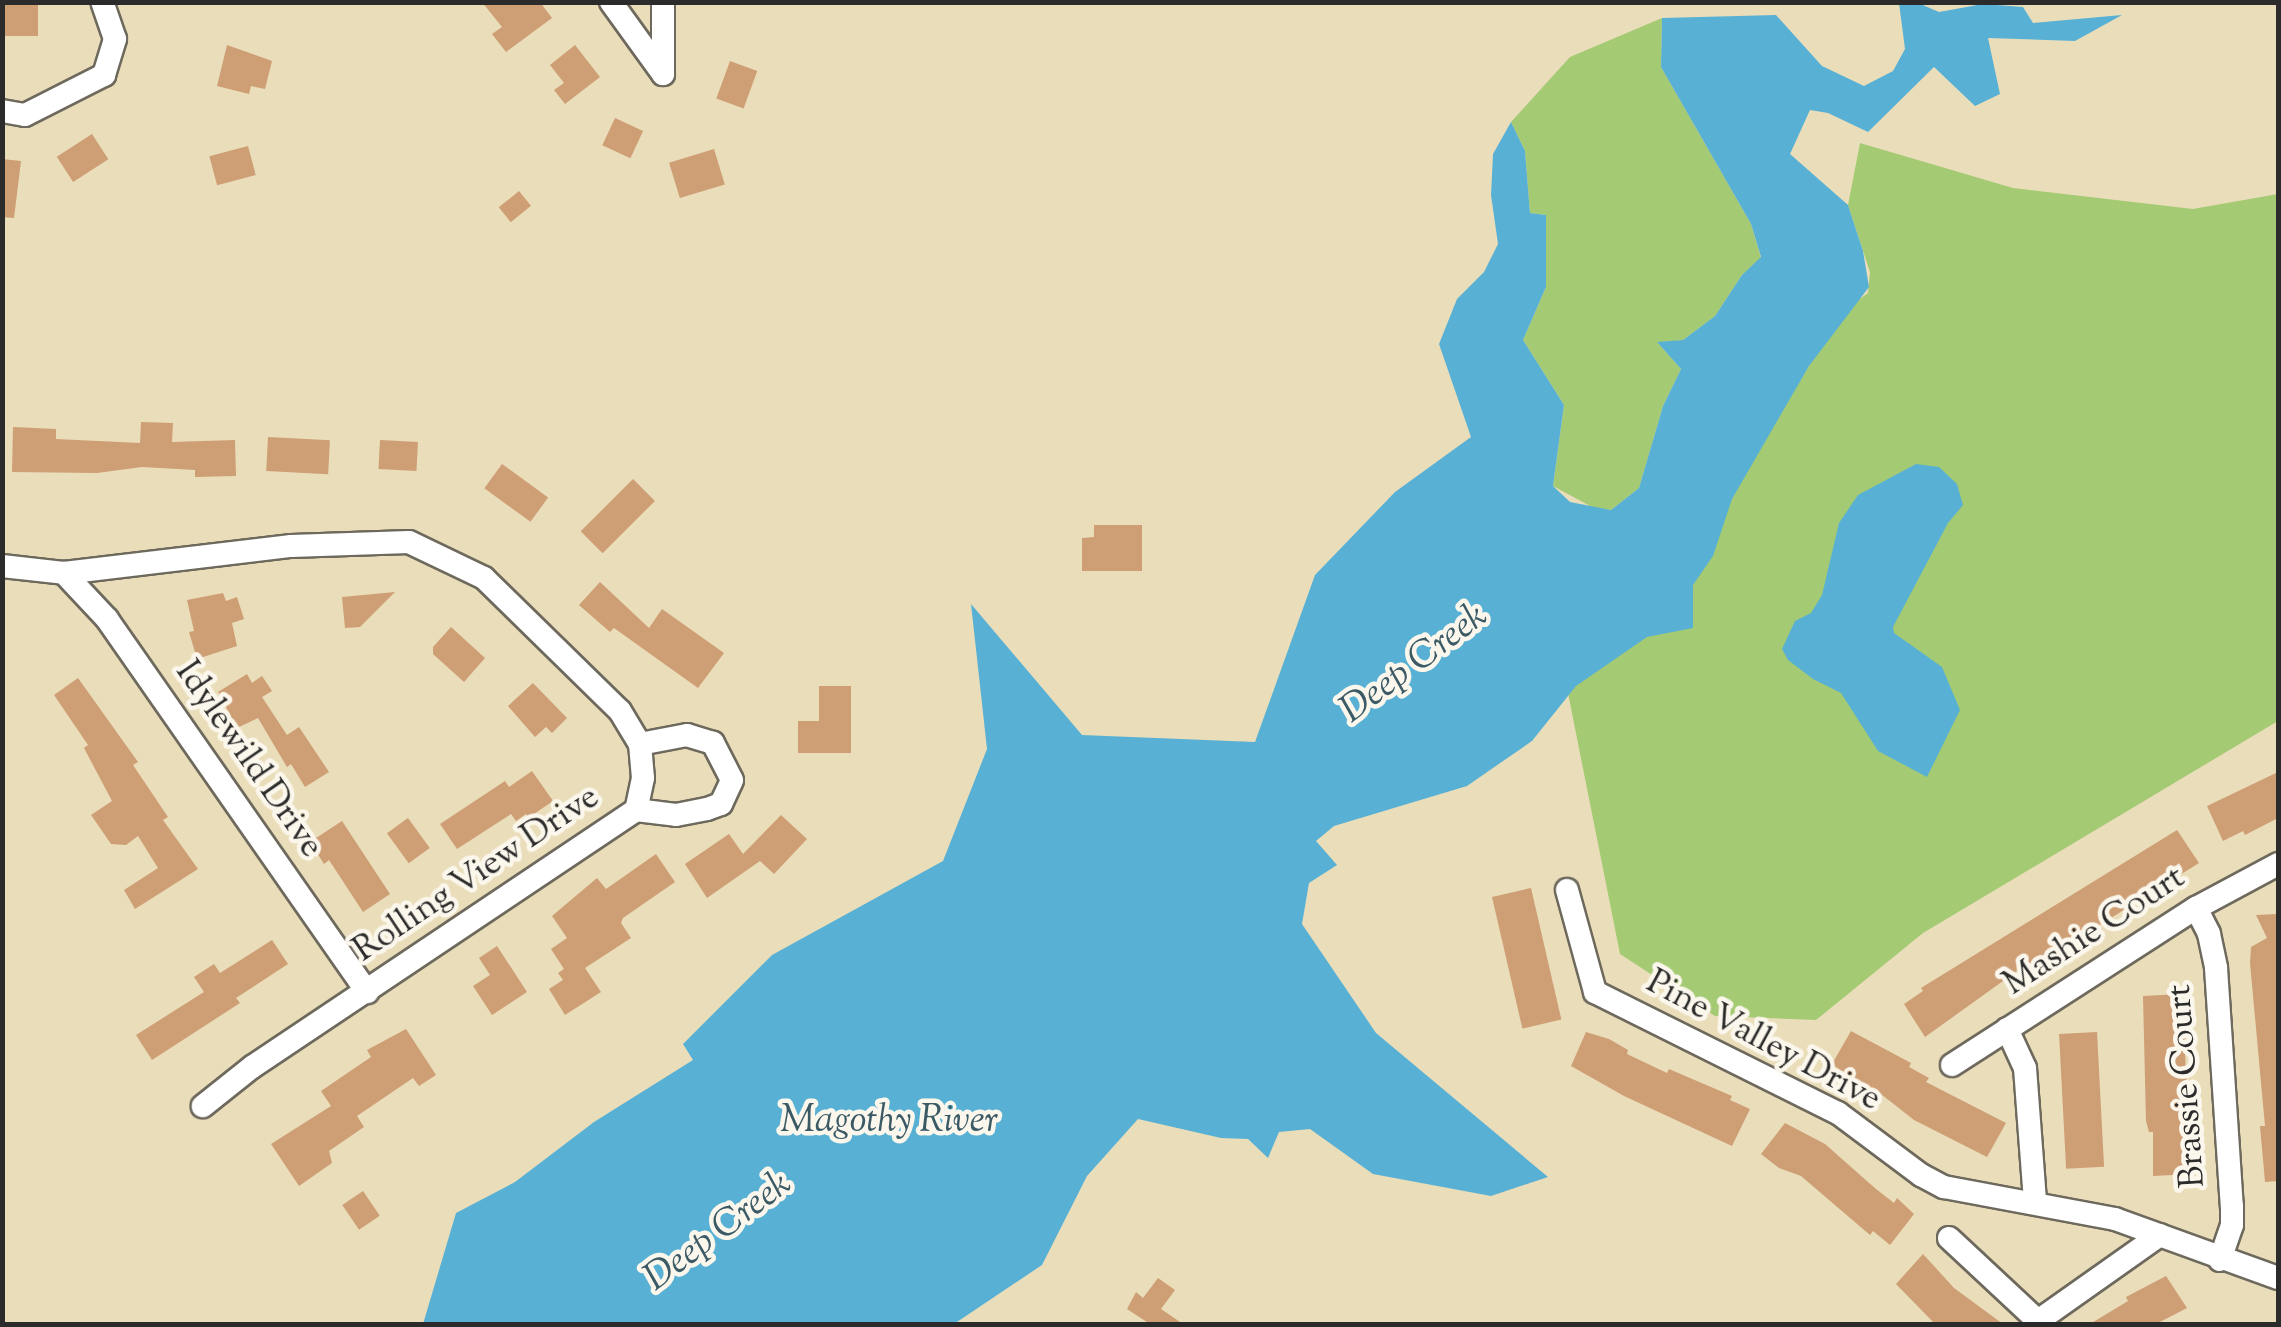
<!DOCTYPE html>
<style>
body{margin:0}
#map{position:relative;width:2281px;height:1327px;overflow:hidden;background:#eaddba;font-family:"Sorts Mill Goudy",serif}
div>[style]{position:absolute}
.green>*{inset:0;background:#a4ca74}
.water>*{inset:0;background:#58b1d5}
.building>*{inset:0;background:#ce9e75;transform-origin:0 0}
.roads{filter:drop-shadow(2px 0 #6e695d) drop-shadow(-2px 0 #6e695d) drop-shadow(0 2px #6e695d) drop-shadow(0 -2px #6e695d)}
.minor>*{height:22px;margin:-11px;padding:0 11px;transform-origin:11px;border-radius:11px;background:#fff}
span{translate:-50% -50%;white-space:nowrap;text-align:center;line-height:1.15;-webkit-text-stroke:9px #fbf7ec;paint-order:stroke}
.street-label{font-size:35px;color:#2b2b2b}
.water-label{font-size:38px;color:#3b5a66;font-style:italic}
.frame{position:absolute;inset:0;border:5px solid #2b2b2b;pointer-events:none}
</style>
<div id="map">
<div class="green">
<div style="clip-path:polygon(1662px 18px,1661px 67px,1751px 224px,1761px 258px,1742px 275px,1715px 316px,1683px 340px,1658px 343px,1681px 369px,1663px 406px,1639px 488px,1611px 510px,1592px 507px,1553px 486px,1564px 405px,1523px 340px,1546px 287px,1546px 215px,1530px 213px,1525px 151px,1511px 122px,1570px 57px)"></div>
<div style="clip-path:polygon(1860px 143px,2013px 188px,2193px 209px,2278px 194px,2278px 721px,1923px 933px,1816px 1020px,1715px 1016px,1620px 954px,1564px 673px,1741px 476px,1843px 311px,1868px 293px,1870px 272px,1848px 205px)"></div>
</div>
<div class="water">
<div style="clip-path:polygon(1899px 3px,1918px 3px,1939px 12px,1983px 4px,2023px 7px,2033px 23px,2122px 15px,2075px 41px,1988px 38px,2000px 94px,1975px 106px,1934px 67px,1868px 132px,1828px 113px,1810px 110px,1790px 154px,1848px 205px,1863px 251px,1869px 287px,1809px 366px,1732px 499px,1713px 556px,1693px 585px,1693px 628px,1647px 637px,1576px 686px,1532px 741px,1467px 786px,1334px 826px,1316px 841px,1337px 865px,1309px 883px,1302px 924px,1376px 1033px,1548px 1177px,1491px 1196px,1373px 1174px,1310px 1129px,1279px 1132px,1268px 1158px,1248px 1139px,1221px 1138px,1138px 1119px,1087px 1176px,1042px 1265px,954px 1324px,423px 1324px,456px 1213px,515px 1182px,594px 1122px,693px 1060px,683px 1044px,772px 955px,943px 861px,987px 749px,971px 604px,1082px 735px,1255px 742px,1315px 575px,1395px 492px,1471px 437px,1439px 344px,1457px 299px,1484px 272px,1498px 244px,1491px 195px,1493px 154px,1511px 122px,1525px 151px,1530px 213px,1546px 215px,1546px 287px,1523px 340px,1564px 405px,1553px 486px,1570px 502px,1611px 510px,1639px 488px,1663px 406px,1681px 369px,1657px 342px,1683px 340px,1715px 316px,1742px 275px,1761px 257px,1751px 224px,1661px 67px,1662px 18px,1776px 15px,1822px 66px,1864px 86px,1893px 71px,1905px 49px)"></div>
<div style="clip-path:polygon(1916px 464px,1939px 467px,1957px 484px,1963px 505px,1948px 523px,1893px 627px,1894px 633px,1942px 667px,1960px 710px,1927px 777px,1878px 751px,1841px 693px,1813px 679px,1788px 660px,1782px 649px,1795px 621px,1811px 613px,1822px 595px,1839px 523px,1858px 495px)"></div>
</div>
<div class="building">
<div style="left:4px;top:2px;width:34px;height:34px"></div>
<div style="clip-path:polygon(482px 2px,540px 2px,552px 18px,506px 52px,492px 34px,502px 27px)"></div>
<div style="clip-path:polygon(227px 45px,272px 61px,265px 89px,251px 86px,249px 94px,217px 86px)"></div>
<div style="clip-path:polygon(575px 45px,600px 77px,565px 104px,554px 90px,564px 83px,550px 65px)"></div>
<div style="left:730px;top:61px;width:29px;height:40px;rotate:20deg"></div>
<div style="left:615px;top:118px;width:31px;height:30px;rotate:25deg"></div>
<div style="left:92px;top:134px;width:30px;height:42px;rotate:57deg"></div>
<div style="left:248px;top:146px;width:30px;height:40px;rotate:75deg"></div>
<div style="left:714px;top:149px;width:37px;height:47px;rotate:73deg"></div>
<div style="clip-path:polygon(2px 159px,21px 161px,14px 218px,2px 217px)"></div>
<div style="left:519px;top:191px;width:19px;height:26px;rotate:51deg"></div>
<div style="clip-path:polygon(141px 422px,173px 423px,172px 442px,235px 440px,236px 476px,195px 477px,195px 470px,142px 467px,97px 473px,12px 472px,13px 427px,56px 429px,56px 439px,140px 443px)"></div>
<div style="left:268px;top:437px;width:62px;height:34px;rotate:3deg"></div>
<div style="left:380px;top:440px;width:38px;height:29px;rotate:3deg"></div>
<div style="left:502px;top:464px;width:57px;height:30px;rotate:36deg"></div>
<div style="left:633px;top:479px;width:31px;height:74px;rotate:45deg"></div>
<div style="clip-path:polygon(1094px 525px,1142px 525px,1142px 571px,1082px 571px,1082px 538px,1094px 537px)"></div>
<div style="clip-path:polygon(600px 582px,649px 628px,662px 609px,724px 653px,698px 688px,614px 628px,610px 632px,579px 605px)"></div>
<div style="clip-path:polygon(395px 592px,360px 627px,345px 628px,342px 597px)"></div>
<div style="clip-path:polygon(223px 593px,226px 601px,237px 597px,244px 619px,232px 623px,237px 646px,197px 659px,189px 632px,194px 631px,187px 600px)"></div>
<div style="clip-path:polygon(451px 627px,485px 658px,464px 682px,433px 654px,433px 647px)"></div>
<div style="clip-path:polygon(247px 674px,252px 683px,262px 676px,272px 691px,262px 697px,287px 735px,299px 727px,329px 772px,305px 787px,291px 764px,287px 767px,258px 718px,237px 728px,218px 692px)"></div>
<div style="clip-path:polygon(78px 678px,138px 762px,133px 765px,168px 817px,163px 820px,198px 869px,135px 909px,124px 890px,158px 868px,138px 836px,126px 845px,111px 844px,91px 815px,112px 801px,84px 748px,88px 745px,54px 695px)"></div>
<div style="clip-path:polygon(533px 683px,567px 718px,552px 733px,546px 727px,535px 737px,508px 706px)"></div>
<div style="clip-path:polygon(819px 686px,851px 686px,851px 753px,798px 753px,798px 721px,819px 721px)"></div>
<div style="clip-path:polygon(532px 771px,553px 801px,528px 818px,526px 814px,516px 821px,511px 814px,457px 849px,440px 824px,505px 781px,509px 787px)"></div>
<div style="clip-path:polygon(2278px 772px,2278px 818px,2245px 835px,2243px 831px,2223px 841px,2207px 806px)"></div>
<div style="clip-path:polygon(781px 815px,807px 839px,774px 874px,760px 861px,707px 898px,685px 864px,729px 834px,743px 854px)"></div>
<div style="left:408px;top:818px;width:37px;height:26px;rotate:54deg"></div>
<div style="clip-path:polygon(342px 821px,390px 894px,363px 912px,329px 860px,324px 864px,310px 842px)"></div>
<div style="clip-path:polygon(2177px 830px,2199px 863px,2029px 969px,2019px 975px,2017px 971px,1925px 1037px,1904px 1004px,1923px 991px,1921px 988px)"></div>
<div style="clip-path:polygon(656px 854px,675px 882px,623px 918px,621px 923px,631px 938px,585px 968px,601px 992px,565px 1015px,549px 989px,563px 980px,558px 973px,564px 969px,551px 949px,567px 938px,552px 916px,597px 878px,606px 889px)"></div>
<div style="left:1531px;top:888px;width:135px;height:40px;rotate:77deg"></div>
<div style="clip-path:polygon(2278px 914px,2278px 1181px,2265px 1182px,2260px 1126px,2265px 1126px,2250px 963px,2251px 947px,2267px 938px,2256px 915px)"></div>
<div style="clip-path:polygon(272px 940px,288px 964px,236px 998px,240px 1003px,152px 1060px,136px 1035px,204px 992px,194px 977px,214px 964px,220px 973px)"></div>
<div style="clip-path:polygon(497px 946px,527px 992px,492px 1015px,473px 986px,490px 975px,479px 958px)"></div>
<div style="clip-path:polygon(2182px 994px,2189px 1128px,2193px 1128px,2195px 1151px,2190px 1151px,2192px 1174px,2153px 1176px,2153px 1132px,2149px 1132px,2146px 1121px,2143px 996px)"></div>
<div style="clip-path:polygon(406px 1029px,436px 1075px,419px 1086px,413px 1078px,357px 1116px,364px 1127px,329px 1151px,332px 1163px,299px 1186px,271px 1144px,331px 1106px,321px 1091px,371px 1057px,367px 1050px)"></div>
<div style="clip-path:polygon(1851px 1031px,1911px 1063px,1909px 1067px,1929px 1078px,1926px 1082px,2006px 1123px,1987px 1157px,1914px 1120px,1872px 1087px,1869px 1092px,1832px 1064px)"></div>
<div style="clip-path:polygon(1586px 1032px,1609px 1039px,1628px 1050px,1627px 1054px,1667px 1073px,1669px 1069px,1732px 1096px,1730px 1100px,1750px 1109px,1732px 1146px,1624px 1096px,1571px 1066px)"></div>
<div style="left:2097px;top:1032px;width:135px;height:38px;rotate:87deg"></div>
<div style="clip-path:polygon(1785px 1123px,1825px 1144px,1876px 1189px,1894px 1203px,1897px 1198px,1914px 1214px,1890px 1245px,1873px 1231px,1870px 1235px,1801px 1176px,1779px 1168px,1761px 1154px)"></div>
<div style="left:363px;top:1191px;width:30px;height:25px;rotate:56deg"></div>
<div style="clip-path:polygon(1923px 1254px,1954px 1288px,2003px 1324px,1935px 1324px,1896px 1284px)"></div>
<div style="clip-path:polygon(2166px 1276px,2187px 1308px,2156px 1324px,2090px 1324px,2128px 1301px,2126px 1297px)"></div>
<div style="clip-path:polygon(1158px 1278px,1175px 1290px,1161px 1309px,1183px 1324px,1150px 1324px,1127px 1309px,1136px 1292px,1143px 1298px)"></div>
</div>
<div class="roads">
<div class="minor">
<div style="left:611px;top:2px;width:89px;rotate:54.2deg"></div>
<div style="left:663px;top:74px;width:72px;rotate:-90deg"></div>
<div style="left:2px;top:111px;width:23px;rotate:10deg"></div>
<div style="left:25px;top:115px;width:89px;rotate:-26.9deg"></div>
<div style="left:104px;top:75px;width:38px;rotate:-73deg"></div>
<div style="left:115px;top:39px;width:39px;rotate:-109deg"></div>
<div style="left:2px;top:566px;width:62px;rotate:6.4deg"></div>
<div style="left:64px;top:573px;width:229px;rotate:-6.8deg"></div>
<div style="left:291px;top:546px;width:118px;rotate:-1.9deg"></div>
<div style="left:409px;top:542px;width:83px;rotate:25.6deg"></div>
<div style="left:484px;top:578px;width:190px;rotate:44.4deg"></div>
<div style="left:620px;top:711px;width:39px;rotate:59deg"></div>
<div style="left:640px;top:744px;width:34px;rotate:85deg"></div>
<div style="left:643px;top:778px;width:33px;rotate:102deg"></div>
<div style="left:636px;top:810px;width:462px;rotate:146.2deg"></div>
<div style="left:252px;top:1067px;width:63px;rotate:141.5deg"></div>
<div style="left:64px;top:573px;width:63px;rotate:46.9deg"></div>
<div style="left:107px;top:619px;width:455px;rotate:55.1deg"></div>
<div style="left:636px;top:810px;width:40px;rotate:7.1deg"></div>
<div style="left:676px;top:815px;width:32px;rotate:-11deg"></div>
<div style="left:707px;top:809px;width:15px;rotate:-20deg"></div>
<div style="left:721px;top:804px;width:26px;rotate:-65deg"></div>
<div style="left:732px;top:780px;width:42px;rotate:-117.2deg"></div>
<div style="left:713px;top:743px;width:27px;rotate:-163deg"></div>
<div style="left:687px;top:735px;width:48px;rotate:169.2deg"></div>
<div style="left:1567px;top:890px;width:106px;rotate:74.6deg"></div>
<div style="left:1595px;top:992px;width:271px;rotate:26.5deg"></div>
<div style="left:1838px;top:1113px;width:104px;rotate:36.8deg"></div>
<div style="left:1921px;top:1175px;width:26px;rotate:28deg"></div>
<div style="left:1944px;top:1187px;width:174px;rotate:10.6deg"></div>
<div style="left:2115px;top:1219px;width:173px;rotate:19.9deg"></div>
<div style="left:2196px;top:908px;width:29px;rotate:63deg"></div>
<div style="left:2209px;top:934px;width:35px;rotate:78deg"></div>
<div style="left:2216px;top:968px;width:239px;rotate:86.2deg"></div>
<div style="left:2232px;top:1206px;width:19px;rotate:90deg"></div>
<div style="left:2232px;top:1225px;width:37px;rotate:109deg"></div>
<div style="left:2007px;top:1029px;width:43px;rotate:65.2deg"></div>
<div style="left:2025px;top:1068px;width:133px;rotate:85.7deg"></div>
<div style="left:1952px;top:1065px;width:290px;rotate:-32.8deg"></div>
<div style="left:2196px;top:908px;width:93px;rotate:-28.2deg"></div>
<div style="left:1949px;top:1238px;width:122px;rotate:43deg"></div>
<div style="left:2038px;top:1321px;width:149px;rotate:-35.2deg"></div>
</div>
</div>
<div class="street-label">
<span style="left:248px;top:760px;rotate:55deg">Idylewild Drive</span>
<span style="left:477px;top:875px;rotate:-34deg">Rolling View Drive</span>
<span style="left:2095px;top:932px;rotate:-33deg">Mashie Court</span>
<span style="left:1763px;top:1042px;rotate:28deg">Pine Valley Drive</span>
<span style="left:2188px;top:1086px;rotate:-94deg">Brassie Court</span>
</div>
<div class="water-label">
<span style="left:1415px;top:665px;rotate:-37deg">Deep Creek</span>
<span style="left:889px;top:1123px">Magothy River</span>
<span style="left:719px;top:1233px;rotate:-37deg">Deep Creek</span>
</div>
<div class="frame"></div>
</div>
